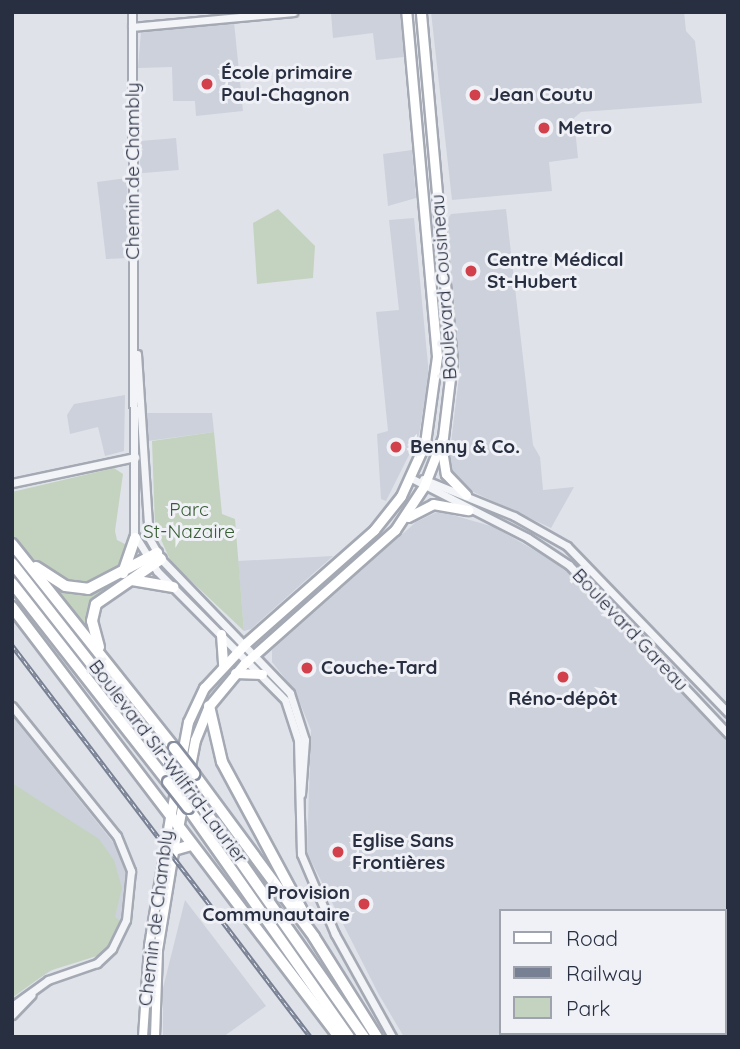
<!DOCTYPE html>
<meta charset="utf-8">
<style>
body{margin:0}
#map{position:relative;width:740px;height:1049px;overflow:hidden;background:#dfe2e9;font-family:Quicksand,sans-serif}
div>[style]{position:absolute}
.built>*{inset:0;background:#cdd1db;transform-origin:0 0}
.green>*{inset:0;background:#c4d3c0}
.roads{filter:drop-shadow(2px 0 #a4a9b3) drop-shadow(-2px 0 #a4a9b3) drop-shadow(0 2px #a4a9b3) drop-shadow(0 -2px #a4a9b3)}
.tertiary>*{height:7px;margin:-3.5px;padding:0 3.5px;transform-origin:3.5px;border-radius:3.5px;background:#f2f4f7}
.secondary>*{height:8px;margin:-4px;padding:0 4px;transform-origin:4px;border-radius:4px;background:#fff}
.primary>*{height:9px;margin:-4.5px;padding:0 4.5px;transform-origin:4.5px;border-radius:4.5px;background:#fff}
.motorway>*{height:10px;margin:-5px;padding:0 5px;transform-origin:5px;border-radius:5px;background:#fff}
.rail>*{height:4.5px;margin-top:-2.25px;transform-origin:0;background:repeating-linear-gradient(90deg,#eff1f6 0 5px,#788093 0 10px);box-sizing:border-box;border-block:2px solid #788093}
.bridges{filter:drop-shadow(2px 0 #868ea0) drop-shadow(-2px 0 #868ea0) drop-shadow(0 2px #868ea0) drop-shadow(0 -2px #868ea0)}
.motorway-bridge>*{height:10px;margin:-5px;padding:0 5px;transform-origin:5px;border-radius:5px;background:#fff}
.dots>*{width:19px;height:19px;translate:-50% -50%;box-sizing:border-box;border:4px solid #eff1f6;border-radius:50%}
span{translate:-50% -50%;white-space:nowrap;text-align:center;line-height:1.15;-webkit-text-stroke:6px #eff1f6;paint-order:stroke}
.poi-label{font-size:19px;color:#282f41;font-weight:700}
.left{translate:0 -50%;text-align:left}
.right{translate:-100% -50%;text-align:right}
.street-label{font-size:19px;color:#282f41}
.park-label{font-size:19px;color:#395d34}
.frame{position:absolute;inset:0;border:14px solid #282f41;pointer-events:none}
.legend{position:absolute;left:499px;top:909px;width:228px;height:126px;box-sizing:border-box;background:#eff1f6;border:2px solid #9fa3ae;margin:0;padding:9px 12px;list-style:none;font-size:21px;color:#282f41}
.legend li{display:flex;align-items:center;gap:14px;height:35px}
.legend b{width:35px;border:2px solid #9fa3ae}
</style>
<div id="map">
<div class="built">
<div style="clip-path:polygon(400px 12px,404px 57px,376px 60px,373px 33px,333px 38px,331px 13px)"></div>
<div style="clip-path:polygon(431px 12px,684px 12px,686px 31px,695px 41px,702px 103px,581px 112px,574px 118px,578px 158px,549px 162px,552px 191px,452px 200px)"></div>
<div style="clip-path:polygon(234px 22px,243px 111px,196px 116px,195px 101px,173px 101px,172px 67px,138px 68px,141px 32px)"></div>
<div style="left:176px;top:138px;width:32px;height:38px;rotate:85deg"></div>
<div style="clip-path:polygon(412px 150px,416px 198px,388px 206px,383px 154px)"></div>
<div style="clip-path:polygon(127px 178px,129px 258px,106px 259px,97px 182px)"></div>
<div style="clip-path:polygon(506px 209px,533px 445px,540px 457px,543px 490px,574px 487px,551px 528px,471px 491px,448px 467px,460px 369px,447px 220px,451px 214px)"></div>
<div style="clip-path:polygon(414px 218px,429px 375px,419px 435px,386px 501px,381px 499px,377px 434px,388px 431px,376px 312px,399px 310px,389px 220px)"></div>
<div style="clip-path:polygon(125px 395px,124px 451px,105px 456px,98px 427px,70px 434px,67px 415px,74px 404px)"></div>
<div style="clip-path:polygon(146px 413px,212px 413px,214px 432px,148px 441px)"></div>
<div style="clip-path:polygon(evenodd,439px 511px,494px 527px,555px 562px,592px 593px,728px 743px,728px 1037px,404px 1037px,378px 993px,307px 853px,311px 730px,295px 691px,272px 662px,272px 650px,416px 522px,439px 511px,500px 911px,724px 911px,724px 1033px,500px 1033px,500px 911px)"></div>
<div style="clip-path:polygon(333px 556px,251px 629px,244px 631px,238px 561px)"></div>
<div style="clip-path:polygon(12px 716px,124px 856px,132px 890px,123px 924px,12px 996px)"></div>
<div style="clip-path:polygon(185px 900px,266px 1006px,223px 1037px,163px 1037px,163px 988px)"></div>
</div>
<div class="green">
<div style="clip-path:polygon(278px 209px,315px 246px,313px 278px,257px 284px,253px 223px)"></div>
<div style="clip-path:polygon(435px 266px,447px 358px,441px 425px,444px 372px)"></div>
<div style="clip-path:polygon(214px 432px,222px 514px,235px 519px,244px 631px,171px 562px,155px 526px,152px 441px)"></div>
<div style="clip-path:polygon(114px 468px,123px 474px,115px 531px,117px 540px,127px 545px,122px 563px,86px 586px,44px 571px,12px 535px,12px 492px)"></div>
<div style="clip-path:polygon(145px 569px,97px 598px,88px 631px,40px 572px,94px 591px)"></div>
<div style="clip-path:polygon(12px 783px,99px 839px,114px 860px,122px 888px,115px 917px,124px 924px,103px 954px,49px 971px,12px 998px)"></div>
</div>
<div class="roads">
<div class="tertiary">
<div style="left:132px;top:12px;width:522px;rotate:89.78deg"></div>
<div style="left:134px;top:534px;width:44px;rotate:58.1deg"></div>
<div style="left:157px;top:571px;width:182px;rotate:45.2deg"></div>
<div style="left:285px;top:700px;width:42px;rotate:72deg"></div>
<div style="left:298px;top:740px;width:114px;rotate:88.5deg"></div>
<div style="left:301px;top:854px;width:87px;rotate:67deg"></div>
<div style="left:335px;top:934px;width:118px;rotate:61deg"></div>
<div style="left:132px;top:27px;width:162px;rotate:-5.3deg"></div>
<div style="left:137px;top:354px;width:184px;rotate:86.3deg"></div>
<div style="left:149px;top:538px;width:24px;rotate:60deg"></div>
<div style="left:161px;top:559px;width:186px;rotate:46.1deg"></div>
<div style="left:290px;top:693px;width:49px;rotate:72.3deg"></div>
<div style="left:305px;top:740px;width:54px;rotate:94.2deg"></div>
<div style="left:411px;top:478px;width:131px;rotate:27.1deg"></div>
<div style="left:528px;top:538px;width:49px;rotate:33.4deg"></div>
<div style="left:569px;top:565px;width:232px;rotate:46.7deg"></div>
<div style="left:423px;top:479px;width:98px;rotate:22.1deg"></div>
<div style="left:514px;top:516px;width:61px;rotate:29.5deg"></div>
<div style="left:567px;top:546px;width:232px;rotate:46deg"></div>
<div style="left:12px;top:483px;width:126px;rotate:-11.9deg"></div>
<div style="left:12px;top:706px;width:167px;rotate:51.1deg"></div>
<div style="left:117px;top:836px;width:38px;rotate:68deg"></div>
<div style="left:131px;top:871px;width:49px;rotate:95.8deg"></div>
<div style="left:126px;top:920px;width:32px;rotate:116deg"></div>
<div style="left:112px;top:949px;width:21px;rotate:137deg"></div>
<div style="left:97px;top:963px;width:52px;rotate:160.9deg"></div>
<div style="left:48px;top:980px;width:44px;rotate:144.2deg"></div>
<div style="left:12px;top:1015px;width:28px;rotate:-46deg"></div>
</div>
<div class="secondary">
<div style="left:143px;top:1037px;width:91px;rotate:-86.2deg"></div>
<div style="left:149px;top:946px;width:130px;rotate:-80.7deg"></div>
<div style="left:155px;top:1037px;width:87px;rotate:-88deg"></div>
<div style="left:158px;top:950px;width:124px;rotate:-80.7deg"></div>
</div>
<div class="primary">
<div style="left:442px;top:450px;width:24px;rotate:81deg"></div>
<div style="left:446px;top:474px;width:29px;rotate:46deg"></div>
<div style="left:408px;top:517px;width:28px;rotate:-27deg"></div>
<div style="left:433px;top:504px;width:36px;rotate:10deg"></div>
<div style="left:221px;top:634px;width:31px;rotate:86deg"></div>
<div style="left:235px;top:673px;width:27px;rotate:2deg"></div>
<div style="left:170px;top:818px;width:98px;rotate:-79.4deg"></div>
<div style="left:188px;top:722px;width:38px;rotate:-65deg"></div>
<div style="left:204px;top:688px;width:62px;rotate:-47deg"></div>
<div style="left:246px;top:643px;width:171px;rotate:-41.4deg"></div>
<div style="left:374px;top:530px;width:43px;rotate:-51.5deg"></div>
<div style="left:401px;top:496px;width:58px;rotate:-65.6deg"></div>
<div style="left:425px;top:443px;width:88px;rotate:-82.1deg"></div>
<div style="left:437px;top:356px;width:345px;rotate:-95.1deg"></div>
<div style="left:178px;top:828px;width:90px;rotate:-79.1deg"></div>
<div style="left:195px;top:740px;width:37px;rotate:-68deg"></div>
<div style="left:209px;top:706px;width:55px;rotate:-50.2deg"></div>
<div style="left:244px;top:664px;width:202px;rotate:-41.6deg"></div>
<div style="left:395px;top:530px;width:53px;rotate:-56.6deg"></div>
<div style="left:424px;top:486px;width:53px;rotate:-68.8deg"></div>
<div style="left:443px;top:437px;width:77px;rotate:-83.2deg"></div>
<div style="left:452px;top:361px;width:350px;rotate:-95.1deg"></div>
</div>
<div class="motorway">
<div style="left:12px;top:544px;width:260px;rotate:51.5deg"></div>
<div style="left:12px;top:563px;width:258px;rotate:51.9deg"></div>
<div style="left:36px;top:567px;width:35px;rotate:33deg"></div>
<div style="left:65px;top:586px;width:23px;rotate:7deg"></div>
<div style="left:88px;top:589px;width:78px;rotate:-27.6deg"></div>
<div style="left:123px;top:573px;width:37px;rotate:-71deg"></div>
<div style="left:132px;top:580px;width:42px;rotate:9.7deg"></div>
<div style="left:12px;top:583px;width:253px;rotate:51.9deg"></div>
<div style="left:12px;top:607px;width:540px;rotate:52.75deg"></div>
<div style="left:99px;top:647px;width:27px;rotate:-105deg"></div>
<div style="left:92px;top:621px;width:17px;rotate:-77deg"></div>
<div style="left:96px;top:604px;width:79px;rotate:-34.7deg"></div>
<div style="left:209px;top:706px;width:57px;rotate:76.9deg"></div>
<div style="left:222px;top:762px;width:179px;rotate:61.7deg"></div>
<div style="left:194px;top:774px;width:202px;rotate:53.6deg"></div>
<div style="left:314px;top:937px;width:118px;rotate:57.8deg"></div>
<div style="left:191px;top:791px;width:301px;rotate:54.9deg"></div>
<div style="left:188px;top:808px;width:280px;rotate:54.9deg"></div>
<div style="left:174px;top:850px;width:18px;rotate:-16deg"></div>
</div>
</div>
<div class="rail">
<div style="left:12px;top:645px;width:493px;rotate:52.7deg"></div>
</div>
<div class="bridges">
<div class="motorway-bridge">
<div style="left:174px;top:748px;width:33px;rotate:52deg"></div>
<div style="left:171px;top:766px;width:32px;rotate:51deg"></div>
<div style="left:168px;top:782px;width:33px;rotate:52deg"></div>
</div>
</div>
<div class="dots">
<div style="left:207px;top:84px;background:#d2404b"></div>
<div style="left:475px;top:95px;background:#d2404b"></div>
<div style="left:544px;top:128px;background:#d2404b"></div>
<div style="left:471px;top:271px;background:#d2404b"></div>
<div style="left:396px;top:447px;background:#d2404b"></div>
<div style="left:307px;top:668px;background:#d2404b"></div>
<div style="left:563px;top:677px;background:#d2404b"></div>
<div style="left:338px;top:852px;background:#d2404b"></div>
<div style="left:364px;top:904px;background:#d2404b"></div>
</div>
<div class="poi-label">
<span class="left" style="left:221px;top:84px">École primaire<br>Paul-Chagnon</span>
<span class="left" style="left:489px;top:95px">Jean Coutu</span>
<span class="left" style="left:558px;top:128px">Metro</span>
<span class="left" style="left:487px;top:271px">Centre Médical<br>St-Hubert</span>
<span class="left" style="left:410px;top:447px">Benny &amp; Co.</span>
<span class="left" style="left:321px;top:668px">Couche-Tard</span>
<span style="left:563px;top:699px">Réno-dépôt</span>
<span class="left" style="left:352px;top:852px">Eglise Sans<br>Frontières</span>
<span class="right" style="left:350px;top:904px">Provision<br>Communautaire</span>
</div>
<div class="street-label">
<span style="left:133px;top:171px;rotate:-90deg">Chemin de Chambly</span>
<span style="left:444px;top:287px;rotate:-94deg">Boulevard Cousineau</span>
<span style="left:630px;top:630px;rotate:47deg">Boulevard Gareau</span>
<span style="left:168px;top:762px;rotate:53deg">Boulevard Sir-Wilfrid-Laurier</span>
<span style="left:156px;top:918px;rotate:-83deg">Chemin de Chambly</span>
</div>
<div class="park-label">
<span style="left:189px;top:521px">Parc<br>St-Nazaire</span>
</div>
<div class="frame"></div>
<ul class="legend">
<li><b style="height:9px;background:#fff"></b>Road</li>
<li><b style="height:9px;background:#788093"></b>Railway</li>
<li><b style="height:19px;background:#c4d3c0"></b>Park</li>
</ul>
</div>
